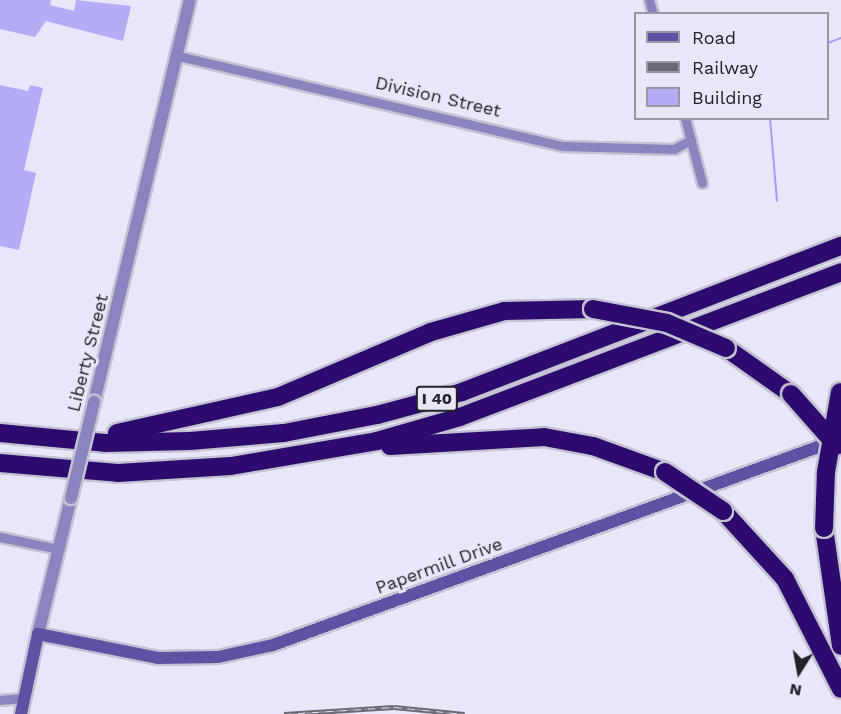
<!DOCTYPE html>
<style>
body{margin:0}
#map{position:relative;width:841px;height:714px;overflow:hidden;background:#e8e7f9;font-family:"Work Sans",sans-serif}
div>[style]{position:absolute}
.stream>*{height:2px;margin:-1px;padding:0 1px;transform-origin:1px;border-radius:1px;background:#a69bf5}
.building>*{inset:0;background:#b4adf6}
.roads{filter:drop-shadow(2px 0 #c4c3d3) drop-shadow(-2px 0 #c4c3d3) drop-shadow(0 2px #c4c3d3) drop-shadow(0 -2px #c4c3d3)}
.minor>*{height:9px;margin:-4.5px;padding:0 4.5px;transform-origin:4.5px;border-radius:4.5px;background:#8a85be}
.tertiary>*{height:12px;margin:-6px;padding:0 6px;transform-origin:6px;border-radius:6px;background:#8a85be}
.secondary>*{height:12px;margin:-6px;padding:0 6px;transform-origin:6px;border-radius:6px;background:#5f52a5}
.motorway>*{height:18px;margin:-9px;padding:0 9px;transform-origin:9px;border-radius:9px;background:#2d0a6e}
.rail>*{height:4.5px;margin-top:-2.25px;transform-origin:0;background:repeating-linear-gradient(90deg,#e8e7f9 0 7px,#696973 0 14px);box-sizing:border-box;border-block:2px solid #696973}
.bridges{filter:drop-shadow(2px 0 #c4c3d3) drop-shadow(-2px 0 #c4c3d3) drop-shadow(0 2px #c4c3d3) drop-shadow(0 -2px #c4c3d3)}
.tertiary-bridge>*{height:12px;margin:-6px;padding:0 6px;transform-origin:6px;border-radius:6px;background:#8a85be}
.motorway-bridge>*{height:18px;margin:-9px;padding:0 9px;transform-origin:9px;border-radius:9px;background:#2d0a6e}
span{translate:-50% -50%;white-space:nowrap;text-align:center;line-height:1.15;-webkit-text-stroke:6px #e8e7f9;paint-order:stroke}
.shield-label span{padding:2px 4px;background:#e8e7f9;border:2px solid;border-radius:4px;-webkit-text-stroke-width:0}
.shield-label{font-size:16px;color:#212127;font-weight:700}
.street-label{font-size:18px;color:#212127}
.legend{position:absolute;left:634px;top:12px;width:195px;height:108px;box-sizing:border-box;background:#e8e7f9;border:2px solid #9898a5;margin:0;padding:8px 10px;list-style:none;font-size:18px;color:#212127}
.legend li{display:flex;align-items:center;gap:12px;height:30px}
.legend b{width:30px;border:2px solid #9898a5}
.north{position:absolute;left:769px;top:642px;width:60px;height:60px;-webkit-text-stroke:4px #e8e7f9;paint-order:stroke;rotate:191deg;font-size:16px;font-weight:700;line-height:24px;text-align:center;color:#212127}
.north::after{content:'';display:block;margin:auto;width:21px;height:27px;background:#212127;clip-path:polygon(50% 0,100% 100%,50% 72%,0 100%)}
</style>
<div id="map">
<div class="stream">
<div style="left:828px;top:43px;width:14px;rotate:-21deg"></div>
<div style="left:770px;top:118px;width:83px;rotate:85.2deg"></div>
</div>
<div class="building">
<div style="clip-path:polygon(0 0,51px 0,50px 5px,74px 11px,76px 0,131px 6px,123px 41px,46px 21px,35px 37px,0 29px)"></div>
<div style="clip-path:polygon(0 85px,28px 91px,30px 85px,43px 88px,24px 170px,36px 173px,19px 250px,0 246px)"></div>
</div>
<div class="roads">
<div class="minor">
<div style="left:649px;top:0;width:15px;rotate:74deg"></div>
<div style="left:178px;top:56px;width:395px;rotate:13.2deg"></div>
<div style="left:563px;top:146px;width:111px;rotate:1.5deg"></div>
<div style="left:674px;top:149px;width:19px;rotate:-28deg"></div>
<div style="left:685px;top:118px;width:67px;rotate:75.3deg"></div>
<div style="left:0;top:537px;width:59px;rotate:11.7deg"></div>
<div style="left:0;top:700px;width:25px;rotate:-5deg"></div>
</div>
<div class="tertiary">
<div style="left:94px;top:402px;width:413px;rotate:-76.6deg"></div>
<div style="left:38px;top:634px;width:140px;rotate:-76.4deg"></div>
</div>
<div class="secondary">
<div style="left:21px;top:714px;width:82px;rotate:-78deg"></div>
<div style="left:38px;top:634px;width:122px;rotate:11.3deg"></div>
<div style="left:158px;top:658px;width:60px;rotate:-1deg"></div>
<div style="left:218px;top:657px;width:56px;rotate:-12.3deg"></div>
<div style="left:273px;top:645px;width:600px;rotate:-19.97deg"></div>
</div>
<div class="motorway">
<div style="left:726px;top:348px;width:80px;rotate:35.3deg"></div>
<div style="left:0;top:433px;width:105px;rotate:5.4deg"></div>
<div style="left:105px;top:443px;width:85px;rotate:-1.3deg"></div>
<div style="left:190px;top:441px;width:94px;rotate:-4.9deg"></div>
<div style="left:284px;top:433px;width:95px;rotate:-11deg"></div>
<div style="left:377px;top:415px;width:88px;rotate:-15.1deg"></div>
<div style="left:462px;top:392px;width:406px;rotate:-21.1deg"></div>
<div style="left:117px;top:433px;width:165px;rotate:-12.6deg"></div>
<div style="left:278px;top:397px;width:166px;rotate:-23deg"></div>
<div style="left:431px;top:332px;width:76px;rotate:-16deg"></div>
<div style="left:504px;top:311px;width:89px;rotate:-1.3deg"></div>
<div style="left:390px;top:446px;width:154px;rotate:-3.3deg"></div>
<div style="left:544px;top:437px;width:50px;rotate:10.4deg"></div>
<div style="left:593px;top:446px;width:77px;rotate:19.9deg"></div>
<div style="left:0;top:463px;width:118px;rotate:4.8deg"></div>
<div style="left:118px;top:473px;width:113px;rotate:-3.5deg"></div>
<div style="left:231px;top:466px;width:148px;rotate:-9.7deg"></div>
<div style="left:377px;top:441px;width:86px;rotate:-16.1deg"></div>
<div style="left:460px;top:417px;width:408px;rotate:-20.8deg"></div>
<div style="left:723px;top:511px;width:92px;rotate:47.6deg"></div>
<div style="left:785px;top:579px;width:123px;rotate:63deg"></div>
<div style="left:824px;top:528px;width:119px;rotate:81.8deg"></div>
</div>
</div>
<div class="rail">
<div style="left:284px;top:714px;width:110px;rotate:-3.6deg"></div>
<div style="left:394px;top:707px;width:71px;rotate:5.6deg"></div>
</div>
<div class="bridges">
<div class="tertiary-bridge">
<div style="left:71px;top:498px;width:99px;rotate:-76.5deg"></div>
</div>
<div class="motorway-bridge">
<div style="left:593px;top:309px;width:75px;rotate:10.7deg"></div>
<div style="left:667px;top:323px;width:64px;rotate:23deg"></div>
<div style="left:791px;top:394px;width:69px;rotate:48.5deg"></div>
<div style="left:665px;top:472px;width:70px;rotate:33.9deg"></div>
<div style="left:824px;top:528px;width:56px;rotate:-88deg"></div>
<div style="left:826px;top:472px;width:81px;rotate:-80.1deg"></div>
</div>
</div>
<div class="shield-label">
<span style="left:437px;top:399px">I 40</span>
</div>
<div class="street-label">
<span style="left:438px;top:97px;rotate:13deg">Division Street</span>
<span style="left:88px;top:353px;rotate:-76deg">Liberty Street</span>
<span style="left:439px;top:566px;rotate:-20deg">Papermill Drive</span>
</div>
<ul class="legend">
<li><b style="height:8px;background:#5f52a5"></b>Road</li>
<li><b style="height:8px;background:#696973"></b>Railway</li>
<li><b style="height:16px;background:#b4adf6"></b>Building</li>
</ul>
<div class="north">N</div>
</div>
